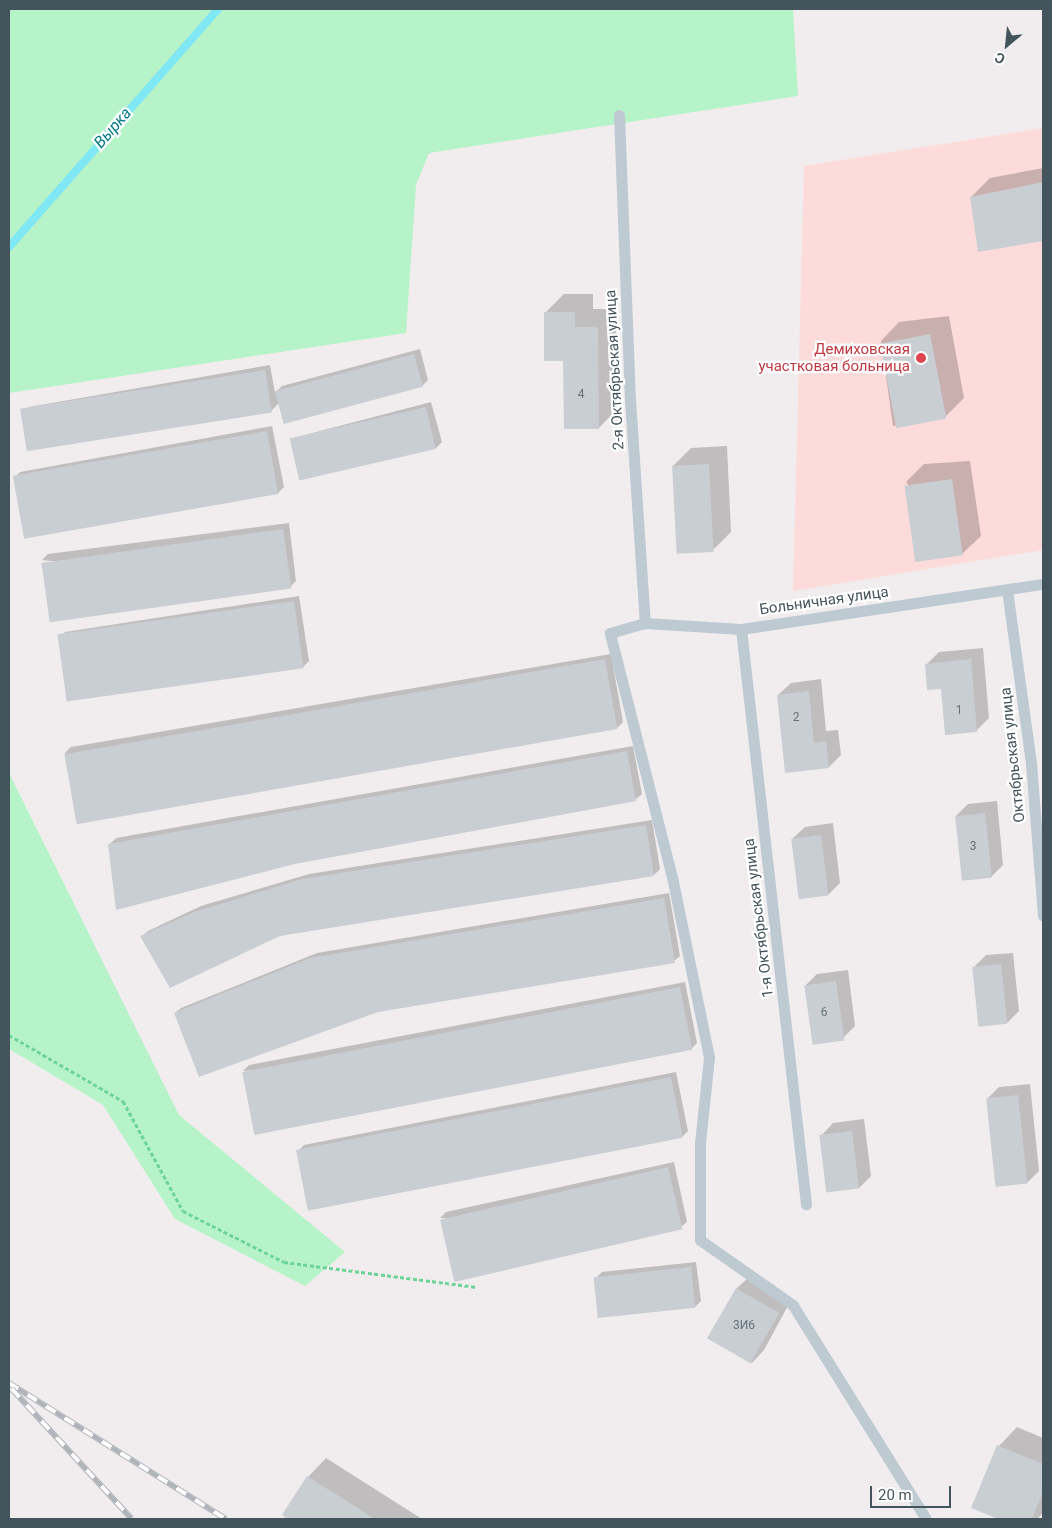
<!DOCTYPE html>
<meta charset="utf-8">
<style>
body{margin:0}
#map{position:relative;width:1052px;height:1528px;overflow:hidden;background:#f1edee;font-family:Roboto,sans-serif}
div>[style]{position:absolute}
.medical>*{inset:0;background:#fddbdb}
.green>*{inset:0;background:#b7f3c9}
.shadow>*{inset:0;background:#0003}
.stream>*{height:8px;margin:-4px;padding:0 4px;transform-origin:4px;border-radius:4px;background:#80e7f4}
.building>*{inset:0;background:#c9ced3;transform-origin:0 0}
.path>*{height:3px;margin-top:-1.5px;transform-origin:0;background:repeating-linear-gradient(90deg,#6cd497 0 4px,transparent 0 6.5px)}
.lane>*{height:11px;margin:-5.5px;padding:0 5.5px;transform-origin:5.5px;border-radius:5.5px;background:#bdcad2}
.rail>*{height:5.5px;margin-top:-2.75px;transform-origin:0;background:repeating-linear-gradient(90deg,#fff 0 11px,#afb4b9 0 22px);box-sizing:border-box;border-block:1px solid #afb4b9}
.dots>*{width:14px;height:14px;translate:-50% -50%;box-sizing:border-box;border:2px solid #fff;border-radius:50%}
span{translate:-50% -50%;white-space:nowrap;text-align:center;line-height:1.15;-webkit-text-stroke:4.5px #fff;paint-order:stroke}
.number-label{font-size:12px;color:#65727a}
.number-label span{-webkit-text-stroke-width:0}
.health-label{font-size:15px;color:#be3a42}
.right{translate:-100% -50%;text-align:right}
.street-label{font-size:15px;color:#44545d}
.water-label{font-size:16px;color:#047c8b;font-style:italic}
.frame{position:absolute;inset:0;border:10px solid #44545d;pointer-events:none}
.north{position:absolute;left:982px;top:20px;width:50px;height:50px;-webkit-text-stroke:4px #fff;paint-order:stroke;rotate:208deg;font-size:14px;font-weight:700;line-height:20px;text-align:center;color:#44545d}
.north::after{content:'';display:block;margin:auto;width:18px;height:22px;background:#44545d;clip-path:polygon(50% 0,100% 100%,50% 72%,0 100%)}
.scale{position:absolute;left:870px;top:1486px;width:81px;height:22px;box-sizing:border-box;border:2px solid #44545d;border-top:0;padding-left:6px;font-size:15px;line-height:18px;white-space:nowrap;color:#44545d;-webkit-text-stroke:4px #fff;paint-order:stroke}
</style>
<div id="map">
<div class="medical">
<div style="clip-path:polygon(1043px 128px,1043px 550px,793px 591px,804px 166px)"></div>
</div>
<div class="green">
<div style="clip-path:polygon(9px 9px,793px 9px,798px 96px,429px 153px,416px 185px,406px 333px,9px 393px)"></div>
<div style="clip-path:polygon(9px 773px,179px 1115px,345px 1252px,305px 1286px,175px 1219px,103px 1105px,9px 1049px)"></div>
</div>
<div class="shadow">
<div style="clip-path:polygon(1043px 168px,1043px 240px,979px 251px,971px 197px,990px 178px)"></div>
<div style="clip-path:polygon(564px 294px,593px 294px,593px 309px,616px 309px,617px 409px,599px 428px,564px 360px,545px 313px)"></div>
<div style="clip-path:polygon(949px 316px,964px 398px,946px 416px,893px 426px,881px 341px,899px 322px)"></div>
<div style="clip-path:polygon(420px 349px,428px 380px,422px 386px,279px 403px,271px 411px,23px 413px,29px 407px,270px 365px,275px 393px,282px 386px)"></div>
<div style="clip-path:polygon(431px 402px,442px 442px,436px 448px,291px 443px,297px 437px)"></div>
<div style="clip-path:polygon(272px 426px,284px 487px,278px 493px,14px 478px,20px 472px)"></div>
<div style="clip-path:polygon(727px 446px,731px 532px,712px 551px,673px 466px,691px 448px)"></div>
<div style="clip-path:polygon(970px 461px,981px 536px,962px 554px,906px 482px,924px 464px)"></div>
<div style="clip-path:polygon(289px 523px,296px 581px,290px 587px,42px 560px,48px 554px)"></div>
<div style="clip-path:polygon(299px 596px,309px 661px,303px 667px,59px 638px,65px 632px)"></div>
<div style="clip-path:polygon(983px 648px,989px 718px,976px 731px,927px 664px,939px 652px)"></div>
<div style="clip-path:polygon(611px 654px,623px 722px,617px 728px,77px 821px,65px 753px,71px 747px)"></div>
<div style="clip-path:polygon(821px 679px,826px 731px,838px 730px,841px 755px,829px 767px,778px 695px,791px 683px)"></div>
<div style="clip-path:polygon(633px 746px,642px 794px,636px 799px,110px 844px,116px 838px)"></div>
<div style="clip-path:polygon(997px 801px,1003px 865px,991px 877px,956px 816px,968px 804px)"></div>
<div style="clip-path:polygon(652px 820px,660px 869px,654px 875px,280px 935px,142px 937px,148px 931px,201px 906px,309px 874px)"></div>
<div style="clip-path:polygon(833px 823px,840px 883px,828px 895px,792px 839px,805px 827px)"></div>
<div style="clip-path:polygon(669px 893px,680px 956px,674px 961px,175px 1013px,181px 1008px,317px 953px)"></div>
<div style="clip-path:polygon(1013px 953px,1019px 1011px,1007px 1023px,974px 967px,986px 955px)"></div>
<div style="clip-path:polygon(848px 970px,855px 1026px,843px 1038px,805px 986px,817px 974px)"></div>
<div style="clip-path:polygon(685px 982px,697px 1043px,691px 1049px,243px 1071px,249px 1065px)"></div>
<div style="clip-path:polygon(676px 1072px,688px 1131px,682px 1137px,298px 1151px,304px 1145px)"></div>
<div style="clip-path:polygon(1030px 1084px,1039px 1171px,1027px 1183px,996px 1186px,987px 1099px,999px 1087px)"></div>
<div style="clip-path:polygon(864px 1119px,871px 1176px,859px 1188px,821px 1136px,833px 1123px)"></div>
<div style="clip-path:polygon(674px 1162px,687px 1222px,681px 1227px,440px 1218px,446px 1212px)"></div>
<div style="clip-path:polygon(696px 1262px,701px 1301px,695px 1307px,596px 1278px,602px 1272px)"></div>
<div style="clip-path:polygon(750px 1276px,791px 1300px,764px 1350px,752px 1363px,710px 1338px,737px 1288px)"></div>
<div style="clip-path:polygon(1017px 1427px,1043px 1438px,1043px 1513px,1037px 1519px,1001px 1519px,973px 1508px,999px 1446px)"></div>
<div style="clip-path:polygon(326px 1458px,422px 1519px,291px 1519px,284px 1515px,308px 1477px)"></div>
</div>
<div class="stream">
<div style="left:9px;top:247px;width:317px;rotate:-48.7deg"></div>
</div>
<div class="building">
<div style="clip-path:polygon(1043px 182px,1043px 241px,978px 252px,970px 197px)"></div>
<div style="clip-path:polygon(544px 312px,575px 312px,575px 327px,598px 327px,599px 429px,564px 429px,563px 361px,544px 361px)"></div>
<div style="left:930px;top:334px;width:86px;height:51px;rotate:79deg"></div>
<div style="left:414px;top:354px;width:34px;height:144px;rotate:75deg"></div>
<div style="left:265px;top:370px;width:43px;height:248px;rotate:81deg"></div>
<div style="left:426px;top:407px;width:43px;height:140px;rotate:77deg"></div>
<div style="left:267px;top:431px;width:64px;height:258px;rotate:80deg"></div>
<div style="left:709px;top:464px;width:88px;height:37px;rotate:87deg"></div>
<div style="left:952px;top:479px;width:77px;height:48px;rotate:82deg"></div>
<div style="left:283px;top:529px;width:60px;height:244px;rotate:82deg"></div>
<div style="left:294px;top:601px;width:68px;height:239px;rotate:82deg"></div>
<div style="left:605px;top:659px;width:71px;height:549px;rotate:80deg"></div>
<div style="clip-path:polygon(971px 659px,977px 732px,945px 735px,941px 689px,927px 690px,925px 664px)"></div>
<div style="clip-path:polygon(809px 691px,814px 743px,826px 741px,829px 768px,785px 773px,777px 695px)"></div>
<div style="clip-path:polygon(627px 751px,636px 801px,295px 864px,116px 910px,108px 844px)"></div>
<div style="left:985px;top:813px;width:65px;height:30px;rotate:84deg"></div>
<div style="clip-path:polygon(646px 825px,654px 876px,280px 936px,170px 988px,140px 936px,194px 912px,302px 879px)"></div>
<div style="left:821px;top:835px;width:61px;height:30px;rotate:83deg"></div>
<div style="clip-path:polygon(664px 898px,675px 963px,378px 1012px,199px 1077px,174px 1013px,310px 958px)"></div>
<div style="left:1001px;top:964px;width:60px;height:29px;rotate:84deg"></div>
<div style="left:836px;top:981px;width:60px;height:32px;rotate:82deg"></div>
<div style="left:680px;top:987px;width:64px;height:446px;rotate:79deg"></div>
<div style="left:671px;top:1077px;width:62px;height:382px;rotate:79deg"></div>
<div style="left:1018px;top:1095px;width:89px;height:32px;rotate:84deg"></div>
<div style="left:852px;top:1131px;width:58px;height:33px;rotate:83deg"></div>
<div style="left:668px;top:1167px;width:64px;height:234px;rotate:77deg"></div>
<div style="left:691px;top:1267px;width:41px;height:98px;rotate:84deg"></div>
<div style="left:736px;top:1288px;width:50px;height:58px;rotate:30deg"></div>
<div style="clip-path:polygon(997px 1445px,1043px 1464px,1043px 1492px,1032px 1519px,998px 1519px,971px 1508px)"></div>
<div style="clip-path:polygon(307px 1476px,375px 1519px,288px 1519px,282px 1515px)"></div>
</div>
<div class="path">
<div style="left:9px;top:1035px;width:132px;rotate:30.1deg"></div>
<div style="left:123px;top:1101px;width:125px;rotate:61.4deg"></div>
<div style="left:183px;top:1211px;width:113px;rotate:26.8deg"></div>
<div style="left:284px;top:1262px;width:194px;rotate:7.4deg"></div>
</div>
<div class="lane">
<div style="left:619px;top:115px;width:284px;rotate:87.8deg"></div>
<div style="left:630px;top:399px;width:225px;rotate:86.2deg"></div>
<div style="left:1007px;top:590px;width:175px;rotate:82.1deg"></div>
<div style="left:1031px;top:763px;width:153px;rotate:85.5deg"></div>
<div style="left:741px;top:629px;width:579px;rotate:83.55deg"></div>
<div style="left:926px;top:1519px;width:252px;rotate:-121.9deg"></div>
<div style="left:793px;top:1305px;width:113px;rotate:-145deg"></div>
<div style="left:700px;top:1240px;width:97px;rotate:-90deg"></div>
<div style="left:700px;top:1143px;width:86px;rotate:-84deg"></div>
<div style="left:709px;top:1057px;width:180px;rotate:-101.6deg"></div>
<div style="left:673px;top:881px;width:256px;rotate:-104.3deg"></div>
<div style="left:610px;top:633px;width:36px;rotate:-16deg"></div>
<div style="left:645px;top:623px;width:96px;rotate:3.6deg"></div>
<div style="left:741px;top:629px;width:305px;rotate:-8.5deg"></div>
</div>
<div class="rail">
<div style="left:9px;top:1383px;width:256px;rotate:32.1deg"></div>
<div style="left:12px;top:1389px;width:177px;rotate:47.3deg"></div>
</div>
<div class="dots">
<div style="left:921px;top:358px;background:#e0444e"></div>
</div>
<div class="number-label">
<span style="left:581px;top:395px">4</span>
<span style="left:959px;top:711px">1</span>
<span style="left:796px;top:718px">2</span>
<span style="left:973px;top:847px">3</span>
<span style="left:824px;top:1013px">6</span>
<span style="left:744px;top:1326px">3И6</span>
</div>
<div class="health-label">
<span class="right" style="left:910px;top:358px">Демиховская<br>участковая больница</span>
</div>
<div class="street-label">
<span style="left:615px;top:370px;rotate:-93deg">2-я Октябрьская улица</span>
<span style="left:824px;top:601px;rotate:-8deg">Больничная улица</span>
<span style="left:1013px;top:755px;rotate:-96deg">Октябрьская улица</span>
<span style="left:759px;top:918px;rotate:-97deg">1-я Октябрьская улица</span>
</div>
<div class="water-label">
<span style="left:113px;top:128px;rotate:-49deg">Вырка</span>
</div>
<div class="frame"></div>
<div class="north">С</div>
<div class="scale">20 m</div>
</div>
